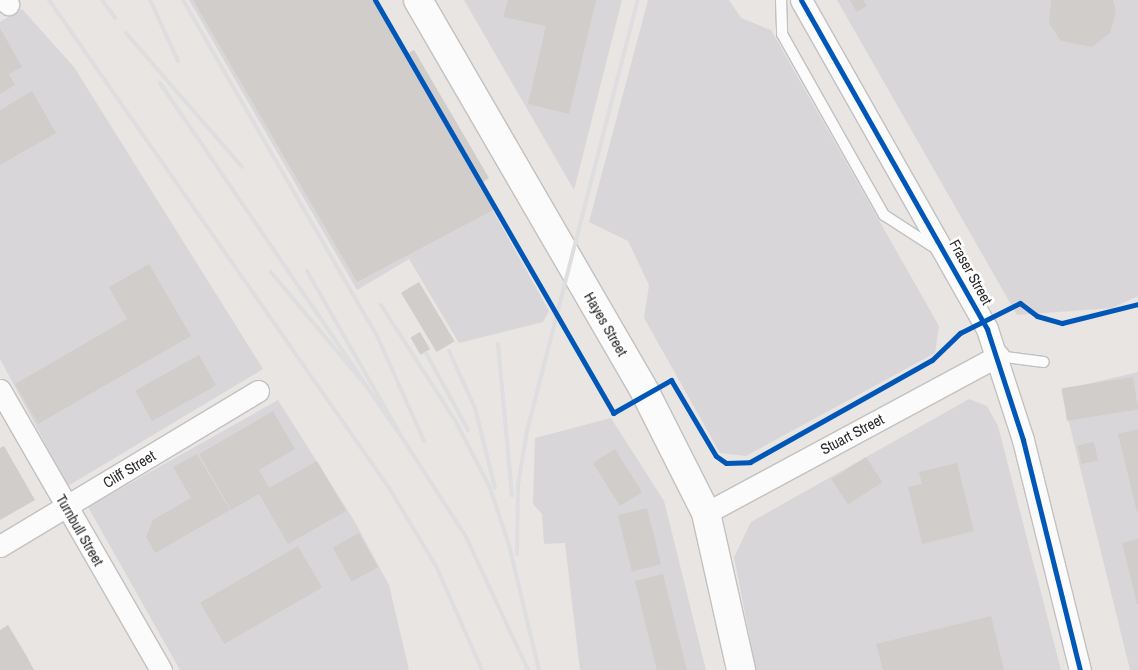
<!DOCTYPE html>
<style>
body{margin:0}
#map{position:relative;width:1138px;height:670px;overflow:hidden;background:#e8e5e2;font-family:"Archivo Narrow",sans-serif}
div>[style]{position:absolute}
.industrial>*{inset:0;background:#d9d6d9}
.building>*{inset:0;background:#d0cdcb;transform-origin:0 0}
.roads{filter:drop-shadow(1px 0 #c2c1c2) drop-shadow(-1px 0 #c2c1c2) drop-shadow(0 1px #c2c1c2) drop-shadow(0 -1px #c2c1c2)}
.service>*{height:10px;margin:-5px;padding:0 5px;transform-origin:5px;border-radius:5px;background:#fcfbfb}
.minor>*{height:21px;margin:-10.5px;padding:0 10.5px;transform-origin:10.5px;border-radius:10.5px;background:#fcfbfb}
.secondary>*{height:28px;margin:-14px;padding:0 14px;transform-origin:14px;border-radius:14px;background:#fcfbfb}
.rail>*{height:4px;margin:-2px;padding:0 2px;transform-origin:2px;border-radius:2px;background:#dedddf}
.cycleway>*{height:5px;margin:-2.5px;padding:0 2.5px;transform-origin:2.5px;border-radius:2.5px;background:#0057b8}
span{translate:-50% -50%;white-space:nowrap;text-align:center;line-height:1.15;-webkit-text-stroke:5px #fff;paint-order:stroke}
.street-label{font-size:15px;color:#2b2b2b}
</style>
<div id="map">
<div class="industrial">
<div style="clip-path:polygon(189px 0,375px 0,549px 311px,543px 322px,459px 343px,409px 259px,357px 290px)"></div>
<div style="clip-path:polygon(464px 0,622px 0,574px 190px)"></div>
<div style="clip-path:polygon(648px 0,729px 0,741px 18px,771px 30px,939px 326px,935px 353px,746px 456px,720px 453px,644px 318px,649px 285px,628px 241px,589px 222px)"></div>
<div style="clip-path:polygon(837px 0,1138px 0,1138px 296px,1112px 308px,1017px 315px)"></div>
<div style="clip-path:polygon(22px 9px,74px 67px,263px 369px,68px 486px,0 359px,0 22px)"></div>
<div style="clip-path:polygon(1138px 372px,1138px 670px,1130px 670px,1061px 390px)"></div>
<div style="clip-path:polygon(969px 399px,987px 406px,998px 426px,1061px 670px,756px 670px,734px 557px,751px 522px)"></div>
<div style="clip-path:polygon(278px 400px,355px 522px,389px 585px,409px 670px,180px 670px,88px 507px)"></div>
<div style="clip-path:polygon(611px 418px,664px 501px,706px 670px,580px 670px,565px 543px,544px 544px,542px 514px,533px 504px,535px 438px)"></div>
</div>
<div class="building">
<div style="clip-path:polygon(193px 0,372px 0,405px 55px,414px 50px,489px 178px,479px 185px,495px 209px,357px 282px)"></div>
<div style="clip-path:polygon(508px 0,596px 0,569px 114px,528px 104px,546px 26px,503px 17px)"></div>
<div style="clip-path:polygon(850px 0,863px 0,867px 6px,857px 12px)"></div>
<div style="clip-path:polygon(1051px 0,1113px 0,1116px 11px,1110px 33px,1092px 47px,1061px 41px,1049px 23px)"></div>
<div style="clip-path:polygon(0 28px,22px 67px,9px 74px,15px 85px,0 94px)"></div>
<div style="clip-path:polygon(32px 91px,56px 133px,0 165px,0 110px)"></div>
<div style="clip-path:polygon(149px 264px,191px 336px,38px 424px,15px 384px,127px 319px,109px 287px)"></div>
<div style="left:419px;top:282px;width:69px;height:21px;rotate:59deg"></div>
<div style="left:420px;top:332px;width:20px;height:11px;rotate:60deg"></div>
<div style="left:199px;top:355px;width:35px;height:73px;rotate:61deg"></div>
<div style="left:1133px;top:377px;width:33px;height:72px;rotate:81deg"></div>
<div style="clip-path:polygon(273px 411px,295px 449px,259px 470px,269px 488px,317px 461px,346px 511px,288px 544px,259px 494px,231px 510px,199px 454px)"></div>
<div style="clip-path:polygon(1138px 429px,1138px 512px,1137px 512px,1118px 434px)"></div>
<div style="left:1094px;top:442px;width:19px;height:17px;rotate:78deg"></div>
<div style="clip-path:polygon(4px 446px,35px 500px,0 520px,0 448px)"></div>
<div style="left:615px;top:449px;width:51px;height:26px;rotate:58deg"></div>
<div style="clip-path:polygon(197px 454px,230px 510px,155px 553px,146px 537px,153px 520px,191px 498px,173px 467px)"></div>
<div style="left:866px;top:457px;width:30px;height:41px;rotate:57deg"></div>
<div style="clip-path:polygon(957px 463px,974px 531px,922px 544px,908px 487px,922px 484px,919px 472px)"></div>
<div style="left:647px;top:508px;width:58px;height:30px;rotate:76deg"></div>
<div style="left:359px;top:533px;width:39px;height:30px;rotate:61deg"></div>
<div style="clip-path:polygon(1138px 539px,1138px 604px,1137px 604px,1122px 543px)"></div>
<div style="left:298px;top:546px;width:48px;height:113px;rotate:60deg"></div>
<div style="left:663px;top:574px;width:99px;height:29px;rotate:76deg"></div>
<div style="clip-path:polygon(991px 616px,1004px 670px,883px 670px,876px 644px)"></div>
<div style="clip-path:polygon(8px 625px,26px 655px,34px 670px,0 670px,0 630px)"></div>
</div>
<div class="roads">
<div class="service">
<div style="left:781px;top:0;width:34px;rotate:88deg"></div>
<div style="left:782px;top:34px;width:208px;rotate:60.6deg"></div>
<div style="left:884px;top:215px;width:61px;rotate:32.9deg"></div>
<div style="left:998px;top:356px;width:46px;rotate:7.4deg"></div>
</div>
<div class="minor">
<div style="left:4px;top:0;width:6px;rotate:45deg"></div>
<div style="left:801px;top:0;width:378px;rotate:60.5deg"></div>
<div style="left:987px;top:329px;width:117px;rotate:72deg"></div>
<div style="left:1023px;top:440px;width:237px;rotate:76.1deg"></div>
<div style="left:0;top:390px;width:323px;rotate:60.1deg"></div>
<div style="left:706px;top:513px;width:332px;rotate:-28.3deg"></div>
<div style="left:0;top:546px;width:301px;rotate:-31deg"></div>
</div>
<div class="secondary">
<div style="left:418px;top:0;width:455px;rotate:59.9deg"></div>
<div style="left:646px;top:394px;width:133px;rotate:63.2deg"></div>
<div style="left:706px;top:513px;width:161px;rotate:77.4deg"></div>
</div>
</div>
<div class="rail">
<div style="left:49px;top:0;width:595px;rotate:55.13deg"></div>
<div style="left:389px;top:488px;width:91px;rotate:58.9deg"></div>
<div style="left:436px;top:566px;width:114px;rotate:66.1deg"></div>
<div style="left:102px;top:0;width:22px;rotate:54deg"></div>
<div style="left:150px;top:0;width:67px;rotate:65.3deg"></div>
<div style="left:183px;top:0;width:390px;rotate:60deg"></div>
<div style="left:378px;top:338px;width:113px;rotate:65.9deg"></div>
<div style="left:126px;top:33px;width:177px;rotate:49.1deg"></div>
<div style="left:160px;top:83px;width:368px;rotate:55.7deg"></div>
<div style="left:367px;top:387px;width:150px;rotate:-129.9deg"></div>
<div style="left:307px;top:271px;width:190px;rotate:60.3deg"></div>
<div style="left:401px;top:436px;width:60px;rotate:-124.8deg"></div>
<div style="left:381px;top:305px;width:139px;rotate:57.3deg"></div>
<div style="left:456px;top:422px;width:74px;rotate:62.7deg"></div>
<div style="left:490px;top:488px;width:60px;rotate:71.6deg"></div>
<div style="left:509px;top:545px;width:129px;rotate:76.5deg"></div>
<div style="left:498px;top:344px;width:152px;rotate:84.7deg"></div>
<div style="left:449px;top:351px;width:63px;rotate:65.5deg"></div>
<div style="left:475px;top:408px;width:82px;rotate:76deg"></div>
<div style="left:426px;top:353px;width:88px;rotate:61.4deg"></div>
<div style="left:401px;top:436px;width:120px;rotate:57.2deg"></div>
<div style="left:466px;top:537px;width:147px;rotate:65deg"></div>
<div style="left:517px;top:554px;width:69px;rotate:-89.2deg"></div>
<div style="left:518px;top:485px;width:55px;rotate:-80.5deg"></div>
<div style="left:527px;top:431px;width:445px;rotate:-75.6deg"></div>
</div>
<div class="cycleway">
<div style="left:375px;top:0;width:477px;rotate:60deg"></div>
<div style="left:613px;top:413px;width:67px;rotate:-29.6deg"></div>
<div style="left:671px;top:380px;width:88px;rotate:59.4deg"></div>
<div style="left:716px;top:456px;width:12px;rotate:35deg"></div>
<div style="left:726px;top:463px;width:24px;rotate:-2deg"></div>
<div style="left:750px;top:462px;width:209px;rotate:-29.3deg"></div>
<div style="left:932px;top:360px;width:39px;rotate:-44deg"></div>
<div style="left:960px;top:333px;width:67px;rotate:-26.6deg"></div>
<div style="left:1020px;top:303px;width:21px;rotate:37deg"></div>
<div style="left:1037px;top:316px;width:26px;rotate:16deg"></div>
<div style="left:1062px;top:323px;width:78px;rotate:-14deg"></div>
<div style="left:801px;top:0;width:378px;rotate:60.5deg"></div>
<div style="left:987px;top:329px;width:117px;rotate:72deg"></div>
<div style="left:1023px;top:440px;width:237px;rotate:76.1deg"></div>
</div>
<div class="street-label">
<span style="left:971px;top:272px;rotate:61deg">Fraser Street</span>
<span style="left:606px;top:324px;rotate:60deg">Hayes Street</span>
<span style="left:852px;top:434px;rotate:-28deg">Stuart Street</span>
<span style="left:129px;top:469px;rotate:-31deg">Cliff Street</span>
<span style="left:80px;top:530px;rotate:60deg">Turnbull Street</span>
</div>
</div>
